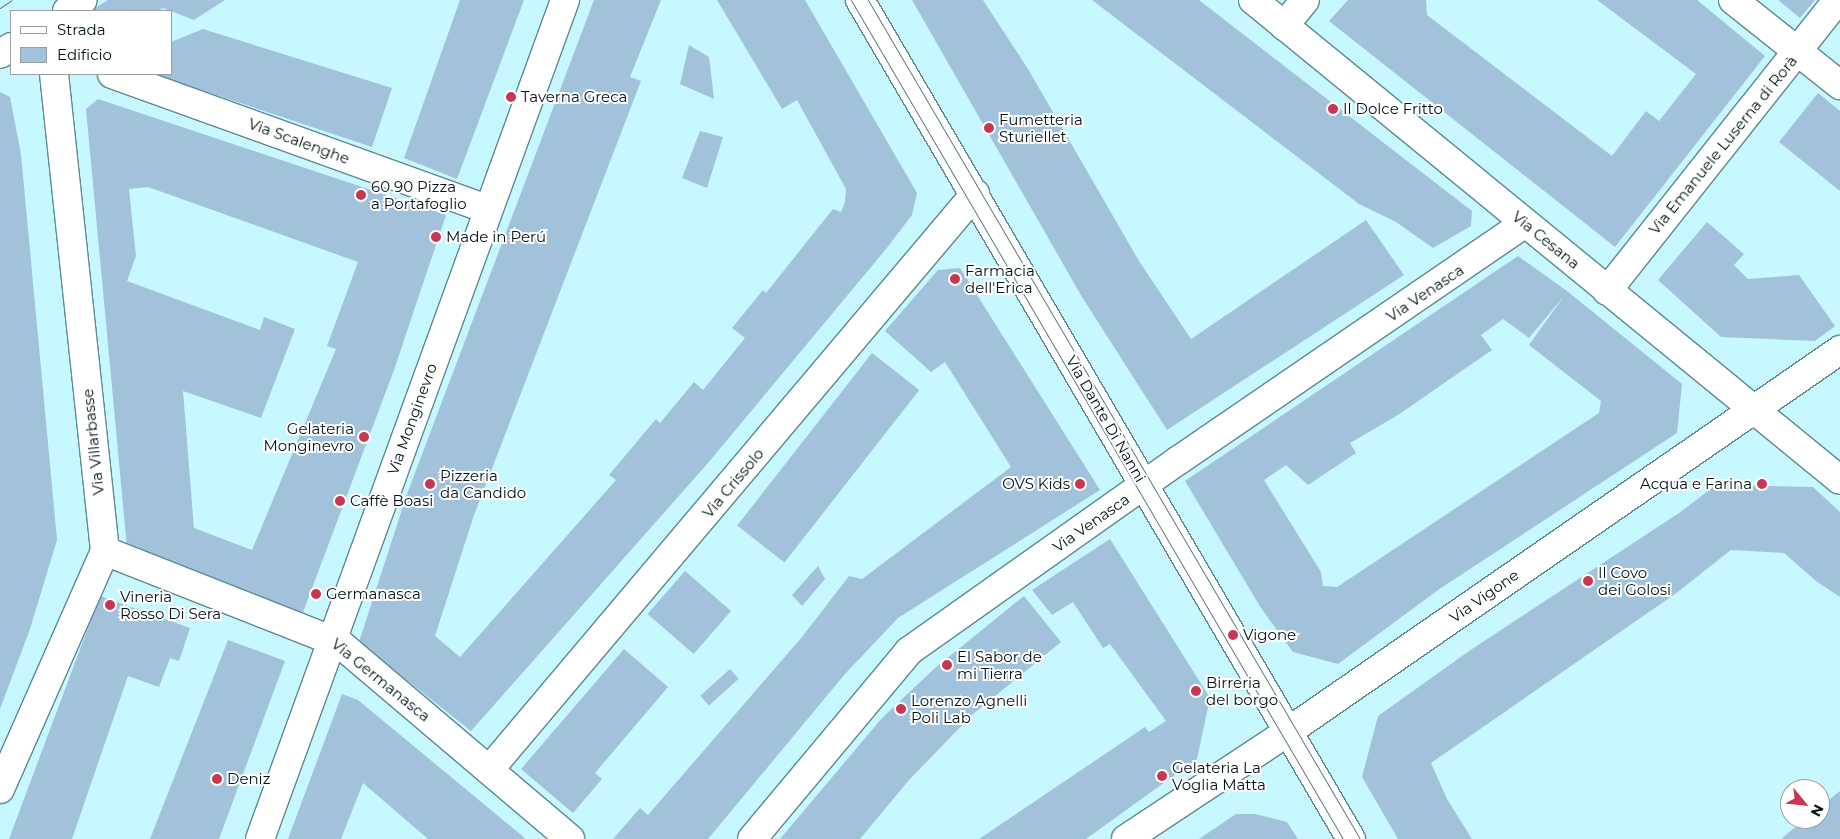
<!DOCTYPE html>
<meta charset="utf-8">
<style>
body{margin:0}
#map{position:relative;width:1840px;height:839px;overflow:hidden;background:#c7f7ff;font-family:Montserrat,sans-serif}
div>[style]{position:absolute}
.building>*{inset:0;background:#a2c2db;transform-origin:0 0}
.roads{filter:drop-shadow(1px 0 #5d8a91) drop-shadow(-1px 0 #5d8a91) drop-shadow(0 1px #5d8a91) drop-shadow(0 -1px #5d8a91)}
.street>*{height:28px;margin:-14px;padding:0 14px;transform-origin:14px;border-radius:14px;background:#fff}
.secondary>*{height:28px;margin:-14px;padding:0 14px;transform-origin:14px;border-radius:14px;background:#fff}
.tram>*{height:1px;margin:-0.5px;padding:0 0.5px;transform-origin:0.5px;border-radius:0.5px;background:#5d7b81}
.dots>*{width:14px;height:14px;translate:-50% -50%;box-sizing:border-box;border:2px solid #fff;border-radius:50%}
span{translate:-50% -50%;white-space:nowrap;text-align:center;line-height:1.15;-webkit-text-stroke:4px #fff;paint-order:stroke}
.poi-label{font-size:15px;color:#021114}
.left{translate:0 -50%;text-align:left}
.right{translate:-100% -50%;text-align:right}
.street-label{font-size:15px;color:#021114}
.legend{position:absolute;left:10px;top:10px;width:162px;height:65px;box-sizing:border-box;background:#fff;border:1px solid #9aa0a1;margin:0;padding:6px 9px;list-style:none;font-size:15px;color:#021114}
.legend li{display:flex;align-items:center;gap:10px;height:25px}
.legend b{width:25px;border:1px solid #9aa0a1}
.north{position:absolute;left:1780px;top:779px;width:50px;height:50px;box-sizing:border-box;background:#fff;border:1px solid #9aa0a1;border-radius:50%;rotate:118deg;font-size:14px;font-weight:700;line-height:20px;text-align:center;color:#021114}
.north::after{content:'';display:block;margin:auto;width:18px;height:22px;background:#c73751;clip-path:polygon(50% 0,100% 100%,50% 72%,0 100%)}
</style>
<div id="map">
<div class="building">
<div style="clip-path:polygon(108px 0,225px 0,194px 20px,163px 8px,158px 11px,90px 11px)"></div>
<div style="clip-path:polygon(460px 0,524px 0,457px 179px,404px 158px)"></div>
<div style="clip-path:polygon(594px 0,661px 0,630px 77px,641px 81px,473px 518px,435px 636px,460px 657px,616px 480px,609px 475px,656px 419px,660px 423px,694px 382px,703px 390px,745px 338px,732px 328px,763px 290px,766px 293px,833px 209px,841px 212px,845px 202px,846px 189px,797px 100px,782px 109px,717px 0,805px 0,917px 193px,912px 215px,886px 249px,708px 463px,471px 731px,359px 642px,407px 494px)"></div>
<div style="clip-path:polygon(912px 0,983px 0,1028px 69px,1139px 261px,1191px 339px,1366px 220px,1404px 275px,1167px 430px,1082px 297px)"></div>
<div style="clip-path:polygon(1092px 0,1199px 0,1472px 211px,1471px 226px,1433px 248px,1396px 222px,1359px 204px)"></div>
<div style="clip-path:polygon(1348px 0,1426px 0,1427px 15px,1612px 156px,1646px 111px,1659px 121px,1696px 74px,1597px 0,1697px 0,1765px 56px,1615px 247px,1329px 21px)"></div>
<div style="clip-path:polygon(1778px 0,1815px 0,1800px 18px)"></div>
<div style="clip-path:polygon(203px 29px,392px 88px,372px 147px,153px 74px,171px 74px,171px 42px)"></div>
<div style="clip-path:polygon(689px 45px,709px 57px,714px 99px,680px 84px)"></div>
<div style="clip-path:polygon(0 92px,10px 97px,21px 154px,57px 540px,30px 629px,0 709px)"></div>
<div style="clip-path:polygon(1818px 93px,1840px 111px,1840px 191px,1779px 142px)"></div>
<div style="clip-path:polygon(evenodd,98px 99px,446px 215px,394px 370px,302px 615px,127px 548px,86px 109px,98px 99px,148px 187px,358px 262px,327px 346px,336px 349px,252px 550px,194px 528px,183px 391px,261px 418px,295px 329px,264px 317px,260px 330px,127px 281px,136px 256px,129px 189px,148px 187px)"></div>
<div style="clip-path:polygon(700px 131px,723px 137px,707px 188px,682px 178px)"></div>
<div style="clip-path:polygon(1707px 222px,1744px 254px,1734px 265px,1748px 279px,1799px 275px,1835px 326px,1815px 341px,1721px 337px,1658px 280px)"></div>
<div style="clip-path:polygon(evenodd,1518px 256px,1567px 291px,1682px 384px,1677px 433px,1438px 590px,1338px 664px,1293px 652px,1261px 608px,1185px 481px,1518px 256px,1564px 296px,1529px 345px,1601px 401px,1599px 413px,1337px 587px,1323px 586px,1321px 572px,1264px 480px,1286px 465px,1308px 485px,1356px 453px,1350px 443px,1398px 415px,1492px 350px,1481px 335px,1503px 319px,1529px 338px,1564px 296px)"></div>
<div style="clip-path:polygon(960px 268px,1100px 490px,898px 618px,845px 674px,708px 839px,613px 839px,640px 808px,648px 815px,802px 637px,849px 576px,862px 579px,1011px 467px,945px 362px,931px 372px,885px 331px,938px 270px)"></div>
<div style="left:872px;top:353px;width:60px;height:219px;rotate:38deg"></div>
<div style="clip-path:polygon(1716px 485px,1813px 487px,1840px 512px,1840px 597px,1816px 581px,1784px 553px,1731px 550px,1675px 594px,1431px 763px,1447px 799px,1472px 839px,1398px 839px,1362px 777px,1378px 716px,1472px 649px,1679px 513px)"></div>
<div style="clip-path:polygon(1110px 539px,1210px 698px,1197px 759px,1086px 839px,979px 839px,1145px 727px,1149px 732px,1166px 721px,1110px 644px,1103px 648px,1073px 602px,1052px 615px,1032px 590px)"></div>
<div style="clip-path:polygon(818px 566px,825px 579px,802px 606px,792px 595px)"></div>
<div style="left:685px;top:571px;width:61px;height:57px;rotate:41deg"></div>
<div style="clip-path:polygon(100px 596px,190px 628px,179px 661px,170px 658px,159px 687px,128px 676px,72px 839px,9px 839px)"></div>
<div style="clip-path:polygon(1024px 596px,1061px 642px,972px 715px,909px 780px,860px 839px,780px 839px,882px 718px,935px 668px)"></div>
<div style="clip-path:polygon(228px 640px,285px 661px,219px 839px,150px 839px)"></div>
<div style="clip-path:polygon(624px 649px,668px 687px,595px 773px,602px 779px,573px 813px,521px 769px)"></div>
<div style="left:730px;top:669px;width:13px;height:40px;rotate:48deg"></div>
<div style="clip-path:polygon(342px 694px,358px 700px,526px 839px,428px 839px,363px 783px,341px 839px,288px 839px)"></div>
<div style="clip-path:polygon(1840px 791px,1840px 839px,1781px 839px,1805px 819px,1820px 819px,1820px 807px)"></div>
<div style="clip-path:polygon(1236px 814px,1255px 814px,1287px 822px,1298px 839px,1199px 839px)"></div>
</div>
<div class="roads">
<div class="street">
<div style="left:1253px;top:0;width:758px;rotate:39.27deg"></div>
<div style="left:1733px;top:0;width:137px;rotate:38.5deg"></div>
<div style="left:67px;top:11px;width:19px;rotate:-35deg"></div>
<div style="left:1284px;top:26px;width:33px;rotate:-51deg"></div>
<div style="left:0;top:54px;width:13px;rotate:-32deg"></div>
<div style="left:112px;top:74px;width:398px;rotate:19.8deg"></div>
<div style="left:1607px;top:291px;width:372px;rotate:-51.6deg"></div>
<div style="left:105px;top:551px;width:251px;rotate:21.5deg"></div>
<div style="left:339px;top:643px;width:303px;rotate:40.3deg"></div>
<div style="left:489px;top:770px;width:754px;rotate:-49.84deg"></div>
<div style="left:0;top:789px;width:260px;rotate:-66.2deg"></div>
<div style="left:105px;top:551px;width:480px;rotate:-96.1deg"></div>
<div style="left:752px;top:839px;width:245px;rotate:-50.1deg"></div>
<div style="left:909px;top:651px;width:331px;rotate:-35.3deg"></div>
<div style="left:1179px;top:460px;width:419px;rotate:-34.4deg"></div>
<div style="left:1126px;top:839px;width:196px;rotate:-33.5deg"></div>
<div style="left:1289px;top:731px;width:670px;rotate:-34.66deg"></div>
</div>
<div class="secondary">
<div style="left:860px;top:0;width:972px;rotate:59.66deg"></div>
<div style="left:260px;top:839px;width:893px;rotate:-70.02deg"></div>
</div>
</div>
<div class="tram">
<div style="left:851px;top:0;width:973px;rotate:59.61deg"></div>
<div style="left:868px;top:0;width:973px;rotate:59.61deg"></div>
<div style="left:0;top:8px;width:14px;rotate:-34deg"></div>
</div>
<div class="dots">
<div style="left:511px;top:97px;background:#c73751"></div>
<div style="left:1333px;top:109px;background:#c73751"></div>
<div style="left:989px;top:128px;background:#c73751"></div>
<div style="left:361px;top:195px;background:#c73751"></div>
<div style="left:436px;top:237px;background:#c73751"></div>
<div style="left:955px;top:279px;background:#c73751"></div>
<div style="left:364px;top:437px;background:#c73751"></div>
<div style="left:430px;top:484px;background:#c73751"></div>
<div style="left:1080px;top:484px;background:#c73751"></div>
<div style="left:1762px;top:484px;background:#c73751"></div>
<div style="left:340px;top:501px;background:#c73751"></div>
<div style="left:1588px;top:581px;background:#c73751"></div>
<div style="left:316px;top:594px;background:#c73751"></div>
<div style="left:110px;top:605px;background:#c73751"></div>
<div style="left:1233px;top:635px;background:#c73751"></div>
<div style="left:947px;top:665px;background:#c73751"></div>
<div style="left:1196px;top:691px;background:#c73751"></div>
<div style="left:901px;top:709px;background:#c73751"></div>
<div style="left:1162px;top:776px;background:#c73751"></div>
<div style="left:217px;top:779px;background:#c73751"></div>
</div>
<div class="poi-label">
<span class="left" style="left:521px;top:97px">Taverna Greca</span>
<span class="left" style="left:1343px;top:109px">Il Dolce Fritto</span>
<span class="left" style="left:999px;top:128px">Fumetteria<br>Sturiellet</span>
<span class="left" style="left:371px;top:195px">60 90 Pizza<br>a Portafoglio</span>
<span class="left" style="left:446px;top:237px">Made in Perú</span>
<span class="left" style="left:965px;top:279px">Farmacia<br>dell'Erica</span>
<span class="right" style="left:354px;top:437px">Gelateria<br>Monginevro</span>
<span class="left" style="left:440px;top:484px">Pizzeria<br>da Candido</span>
<span class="right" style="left:1070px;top:484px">OVS Kids</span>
<span class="right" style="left:1752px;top:484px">Acqua e Farina</span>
<span class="left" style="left:350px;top:501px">Caffè Boasi</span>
<span class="left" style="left:1598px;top:581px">Il Covo<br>dei Golosi</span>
<span class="left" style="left:326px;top:594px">Germanasca</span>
<span class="left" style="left:120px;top:605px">Vineria<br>Rosso Di Sera</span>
<span class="left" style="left:1243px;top:635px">Vigone</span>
<span class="left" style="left:957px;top:665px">El Sabor de<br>mi Tierra</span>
<span class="left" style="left:1206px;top:691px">Birreria<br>del borgo</span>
<span class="left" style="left:911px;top:709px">Lorenzo Agnelli<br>Poli Lab</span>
<span class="left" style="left:1172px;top:776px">Gelateria La<br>Voglia Matta</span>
<span class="left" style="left:227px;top:779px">Deniz</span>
</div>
<div class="street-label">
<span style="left:299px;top:141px;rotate:20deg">Via Scalenghe</span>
<span style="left:1723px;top:145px;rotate:-51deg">Via Emanuele Luserna di Rorà</span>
<span style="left:1546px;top:240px;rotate:39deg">Via Cesana</span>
<span style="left:1425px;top:293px;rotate:-34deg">Via Venasca</span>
<span style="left:412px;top:419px;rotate:-70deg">Via Monginevro</span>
<span style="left:1106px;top:419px;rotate:60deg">Via Dante Di Nanni</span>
<span style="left:93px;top:442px;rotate:-96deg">Via Villarbasse</span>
<span style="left:733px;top:483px;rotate:-50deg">Via Crissolo</span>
<span style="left:1091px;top:523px;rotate:-35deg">Via Venasca</span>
<span style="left:1484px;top:596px;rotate:-35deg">Via Vigone</span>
<span style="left:381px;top:680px;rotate:39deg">Via Germanasca</span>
</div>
<ul class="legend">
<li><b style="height:6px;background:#fff"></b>Strada</li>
<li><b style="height:14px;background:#a2c2db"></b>Edificio</li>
</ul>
<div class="north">N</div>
</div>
